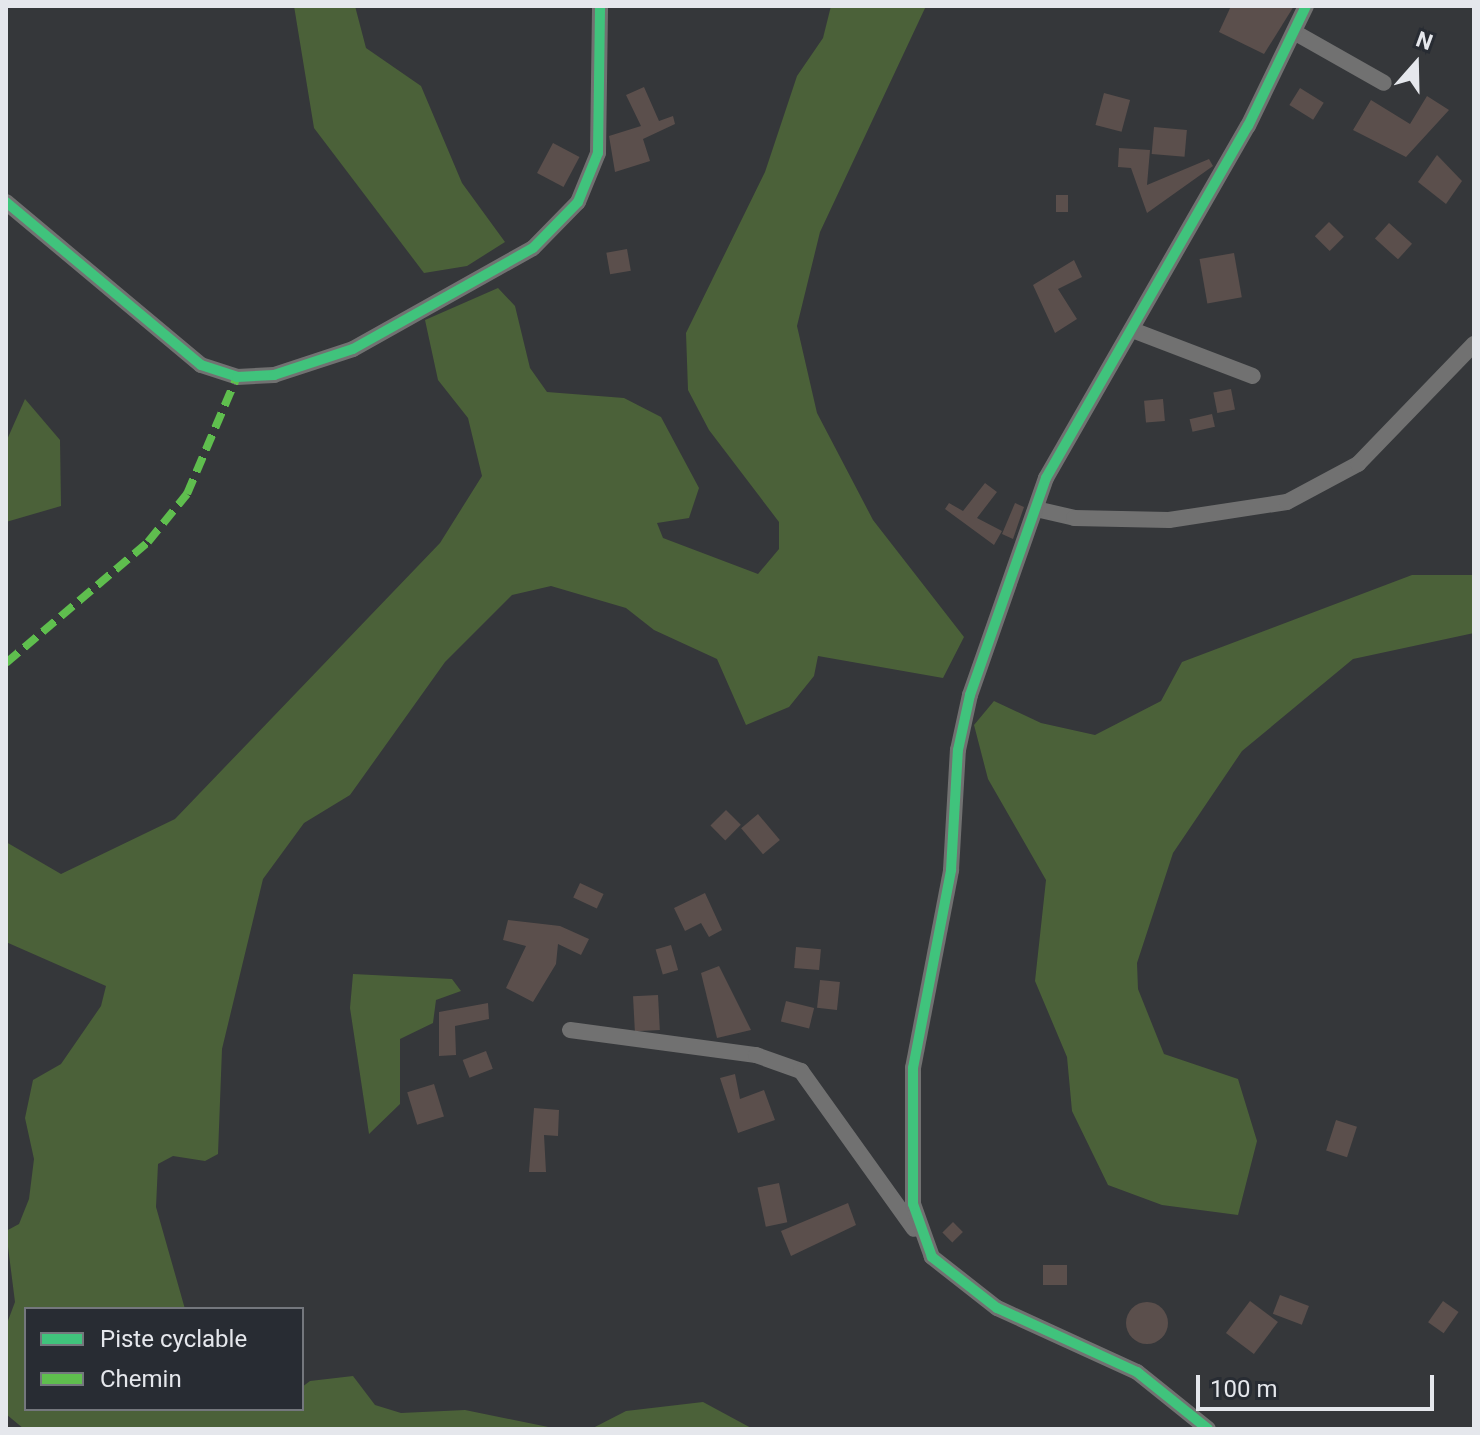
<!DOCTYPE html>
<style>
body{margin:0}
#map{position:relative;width:1480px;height:1435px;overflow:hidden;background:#35373a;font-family:Roboto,sans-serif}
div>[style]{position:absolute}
.green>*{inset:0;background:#4b6139}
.building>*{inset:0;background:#5b4f4c;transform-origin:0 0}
.round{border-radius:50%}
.minor>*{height:16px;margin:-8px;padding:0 8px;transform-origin:8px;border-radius:8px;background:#717171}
.quiet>*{height:8px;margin-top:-4px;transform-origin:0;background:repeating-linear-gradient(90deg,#5fbe4e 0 16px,transparent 0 24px)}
.cycleway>*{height:10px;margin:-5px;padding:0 5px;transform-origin:5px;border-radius:5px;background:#40c37c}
span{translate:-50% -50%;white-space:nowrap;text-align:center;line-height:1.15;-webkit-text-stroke:8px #282c33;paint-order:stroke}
.frame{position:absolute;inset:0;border:8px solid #e5e7ec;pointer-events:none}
.legend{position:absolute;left:24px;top:1307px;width:280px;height:104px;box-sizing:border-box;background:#282c33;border:2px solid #74777d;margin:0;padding:10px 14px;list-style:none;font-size:24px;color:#e5e7ec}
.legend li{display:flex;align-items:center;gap:16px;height:40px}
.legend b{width:40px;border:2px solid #74777d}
.north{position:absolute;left:1376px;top:24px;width:80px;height:80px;-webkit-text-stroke:6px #282c33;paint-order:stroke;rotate:20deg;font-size:22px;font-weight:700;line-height:32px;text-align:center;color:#e5e7ec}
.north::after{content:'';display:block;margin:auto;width:28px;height:36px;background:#e5e7ec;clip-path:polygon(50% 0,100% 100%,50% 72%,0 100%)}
.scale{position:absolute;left:1196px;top:1375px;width:238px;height:36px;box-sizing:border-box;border:4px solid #e5e7ec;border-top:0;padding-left:10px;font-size:24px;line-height:28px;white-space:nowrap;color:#e5e7ec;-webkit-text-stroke:6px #282c33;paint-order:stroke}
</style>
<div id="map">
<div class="green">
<div style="clip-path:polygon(294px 6px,355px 6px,366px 48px,421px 86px,462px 183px,505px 242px,467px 266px,424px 273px,314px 128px)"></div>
<div style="clip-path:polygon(831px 6px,926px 6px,820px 232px,797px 326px,817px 413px,873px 520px,964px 637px,943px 678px,818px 656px,814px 676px,789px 707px,746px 725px,717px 659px,654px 630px,626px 608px,551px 586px,512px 595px,445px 662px,350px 795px,304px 823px,263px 879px,222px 1049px,218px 1154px,205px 1161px,173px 1156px,158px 1164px,156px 1207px,185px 1309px,26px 1309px,26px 1409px,302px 1409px,302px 1387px,310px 1381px,353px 1376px,375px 1405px,401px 1413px,465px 1410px,558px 1429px,24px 1429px,6px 1414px,6px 1326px,15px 1302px,6px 1231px,19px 1224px,29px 1199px,34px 1159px,25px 1118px,33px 1080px,61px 1064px,101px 1006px,106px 986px,6px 942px,6px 842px,61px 874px,175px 819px,440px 543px,482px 476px,468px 418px,438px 380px,425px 320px,498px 288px,515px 306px,530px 368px,547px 392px,624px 398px,661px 417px,699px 488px,689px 518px,657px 523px,663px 538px,758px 574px,779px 549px,779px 522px,709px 430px,688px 390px,686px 333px,765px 172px,797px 76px,823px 38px)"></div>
<div style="clip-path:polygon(25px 399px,60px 440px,61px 506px,6px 522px,6px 442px)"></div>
<div style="clip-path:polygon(1412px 575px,1474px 575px,1474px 633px,1353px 659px,1242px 751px,1173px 853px,1137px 963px,1138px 989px,1164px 1054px,1238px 1079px,1257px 1141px,1238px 1215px,1162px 1205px,1108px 1185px,1072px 1111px,1067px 1057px,1035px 981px,1046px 880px,988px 779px,974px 725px,994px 701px,1041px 723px,1095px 735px,1161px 701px,1182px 662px)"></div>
<div style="clip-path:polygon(353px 974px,452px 979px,461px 991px,436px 1000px,433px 1023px,400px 1039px,400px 1104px,369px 1134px,350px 1008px)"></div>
<div style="clip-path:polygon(703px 1402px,753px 1429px,591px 1429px,626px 1411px)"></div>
</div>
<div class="building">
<div style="clip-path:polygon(1231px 6px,1294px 6px,1264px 54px,1219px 32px)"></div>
<div style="clip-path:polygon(644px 87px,659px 121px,673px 116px,675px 124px,643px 139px,650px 161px,615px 172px,609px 136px,641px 126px,626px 95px)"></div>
<div style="left:1300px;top:88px;width:28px;height:20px;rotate:32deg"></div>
<div style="left:1104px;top:93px;width:27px;height:33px;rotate:15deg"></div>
<div style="clip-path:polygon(1427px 96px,1449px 110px,1406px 157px,1353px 130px,1371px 100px,1410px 124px)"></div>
<div style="left:1154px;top:127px;width:33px;height:27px;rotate:5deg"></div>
<div style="left:553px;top:143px;width:30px;height:34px;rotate:28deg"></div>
<div style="clip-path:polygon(1119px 148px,1150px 150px,1147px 185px,1209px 159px,1213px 166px,1147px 213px,1131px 168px,1118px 167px)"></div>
<div style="clip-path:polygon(1437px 155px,1462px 181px,1446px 204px,1418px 182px)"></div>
<div style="left:1056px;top:195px;width:12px;height:17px"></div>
<div style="left:1329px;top:222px;width:21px;height:20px;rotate:45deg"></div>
<div style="left:1389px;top:223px;width:31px;height:21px;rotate:42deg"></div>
<div style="left:627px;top:249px;width:22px;height:21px;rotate:80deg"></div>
<div style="left:1234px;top:253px;width:45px;height:35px;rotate:80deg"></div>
<div style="clip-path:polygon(1074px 260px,1082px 277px,1058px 289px,1077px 319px,1055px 333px,1033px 285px)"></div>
<div style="left:1231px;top:389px;width:21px;height:18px;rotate:79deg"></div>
<div style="left:1163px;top:399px;width:22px;height:19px;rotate:85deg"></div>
<div style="left:1212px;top:414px;width:13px;height:23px;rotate:77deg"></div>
<div style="clip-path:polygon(985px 483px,997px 492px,977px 518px,1002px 531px,994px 545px,945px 509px,949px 503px,963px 511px)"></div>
<div style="clip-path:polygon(1015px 503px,1024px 507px,1013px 539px,1002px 534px)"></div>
<div style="left:726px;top:810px;width:21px;height:22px;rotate:45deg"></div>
<div style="left:758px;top:814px;width:34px;height:22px;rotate:50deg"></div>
<div style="left:580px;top:883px;width:26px;height:16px;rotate:25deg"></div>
<div style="clip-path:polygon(705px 893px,722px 930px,709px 937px,701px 923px,685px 931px,674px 908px)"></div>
<div style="clip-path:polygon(508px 920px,560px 926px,589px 939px,581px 955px,558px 944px,556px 964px,533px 1002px,506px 988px,526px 946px,503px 940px)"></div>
<div style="left:671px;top:945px;width:26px;height:16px;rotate:74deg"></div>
<div style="left:796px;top:947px;width:25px;height:21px;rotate:5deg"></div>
<div style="clip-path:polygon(719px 966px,751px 1030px,717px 1038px,701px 973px)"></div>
<div style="left:820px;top:980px;width:20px;height:28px;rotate:6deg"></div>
<div style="left:658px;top:995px;width:35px;height:25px;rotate:87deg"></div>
<div style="left:786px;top:1001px;width:29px;height:21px;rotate:14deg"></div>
<div style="clip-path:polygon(488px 1003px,489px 1019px,455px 1026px,456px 1055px,439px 1056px,439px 1012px)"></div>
<div style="left:486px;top:1051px;width:19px;height:25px;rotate:69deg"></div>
<div style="clip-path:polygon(735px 1074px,740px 1099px,764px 1090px,775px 1120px,738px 1133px,720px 1078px)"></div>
<div style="left:434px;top:1084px;width:34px;height:28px;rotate:73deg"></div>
<div style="clip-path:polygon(534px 1108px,559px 1110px,558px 1136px,544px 1135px,546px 1172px,529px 1172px)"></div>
<div style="left:1336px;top:1120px;width:22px;height:32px;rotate:18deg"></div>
<div style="left:779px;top:1183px;width:40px;height:22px;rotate:78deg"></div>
<div style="clip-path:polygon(848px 1203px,856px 1225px,791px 1256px,781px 1231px)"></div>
<div style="left:953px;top:1222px;width:14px;height:15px;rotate:45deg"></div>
<div style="left:1043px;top:1265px;width:24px;height:20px"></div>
<div style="left:1280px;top:1295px;width:31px;height:20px;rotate:21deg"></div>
<div style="left:1250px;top:1301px;width:35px;height:40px;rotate:37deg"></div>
<div style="left:1443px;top:1301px;width:19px;height:26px;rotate:35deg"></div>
<div class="round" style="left:1126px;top:1302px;width:42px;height:42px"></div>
</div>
<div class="minor">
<div style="left:1294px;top:32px;width:103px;rotate:29.5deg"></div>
<div style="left:6px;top:202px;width:254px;rotate:39.9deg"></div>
<div style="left:201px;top:365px;width:38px;rotate:18deg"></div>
<div style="left:237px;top:377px;width:37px;rotate:-3deg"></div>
<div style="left:274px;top:375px;width:83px;rotate:-18.2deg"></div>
<div style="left:353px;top:349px;width:206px;rotate:-29.3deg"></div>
<div style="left:533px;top:248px;width:64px;rotate:-45.6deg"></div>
<div style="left:578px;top:202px;width:53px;rotate:-67.8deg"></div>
<div style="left:598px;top:153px;width:147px;rotate:-89.2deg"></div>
<div style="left:1135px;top:331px;width:126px;rotate:20.9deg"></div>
<div style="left:1036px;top:509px;width:39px;rotate:13deg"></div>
<div style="left:1074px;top:518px;width:95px;rotate:1.2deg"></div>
<div style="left:1169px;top:520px;width:119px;rotate:-8.7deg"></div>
<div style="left:1287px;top:502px;width:81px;rotate:-28.2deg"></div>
<div style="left:1358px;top:464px;width:167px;rotate:-46deg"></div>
<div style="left:570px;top:1030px;width:188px;rotate:7.7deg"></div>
<div style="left:756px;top:1055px;width:48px;rotate:19.6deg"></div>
<div style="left:801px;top:1071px;width:194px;rotate:54.4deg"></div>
<div style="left:1208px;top:1429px;width:91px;rotate:-141.2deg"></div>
<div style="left:1137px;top:1372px;width:154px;rotate:-155.4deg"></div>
<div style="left:997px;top:1308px;width:83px;rotate:-141.9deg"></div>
<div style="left:932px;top:1257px;width:56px;rotate:-109.7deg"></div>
<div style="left:913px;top:1204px;width:136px;rotate:-90deg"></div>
<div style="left:913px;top:1068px;width:202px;rotate:-79.1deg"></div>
<div style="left:951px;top:870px;width:120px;rotate:-86.7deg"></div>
<div style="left:958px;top:750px;width:56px;rotate:-77.7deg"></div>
<div style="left:970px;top:695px;width:230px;rotate:-70.7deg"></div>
<div style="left:1046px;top:478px;width:406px;rotate:-60.2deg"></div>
<div style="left:1248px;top:126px;width:133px;rotate:-64.2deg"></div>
</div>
<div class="quiet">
<div style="left:6px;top:663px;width:187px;rotate:-40.4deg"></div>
<div style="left:148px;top:542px;width:62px;rotate:-50.9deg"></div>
<div style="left:187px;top:494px;width:127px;rotate:-66.9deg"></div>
</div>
<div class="cycleway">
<div style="left:6px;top:202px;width:254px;rotate:39.9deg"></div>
<div style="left:201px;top:365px;width:38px;rotate:18deg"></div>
<div style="left:237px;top:377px;width:37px;rotate:-3deg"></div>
<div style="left:274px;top:375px;width:83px;rotate:-18.2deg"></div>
<div style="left:353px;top:349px;width:206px;rotate:-29.3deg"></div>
<div style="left:533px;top:248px;width:64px;rotate:-45.6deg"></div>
<div style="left:578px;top:202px;width:53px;rotate:-67.8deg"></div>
<div style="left:598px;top:153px;width:147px;rotate:-89.2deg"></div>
<div style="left:1208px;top:1429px;width:91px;rotate:-141.2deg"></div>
<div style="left:1137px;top:1372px;width:154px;rotate:-155.4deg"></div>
<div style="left:997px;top:1308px;width:83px;rotate:-141.9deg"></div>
<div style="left:932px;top:1257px;width:56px;rotate:-109.7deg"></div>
<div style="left:913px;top:1204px;width:136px;rotate:-90deg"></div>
<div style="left:913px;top:1068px;width:202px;rotate:-79.1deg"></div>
<div style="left:951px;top:870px;width:120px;rotate:-86.7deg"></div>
<div style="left:958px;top:750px;width:56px;rotate:-77.7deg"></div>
<div style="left:970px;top:695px;width:230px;rotate:-70.7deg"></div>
<div style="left:1046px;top:478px;width:406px;rotate:-60.2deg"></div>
<div style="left:1248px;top:126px;width:133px;rotate:-64.2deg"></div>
</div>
<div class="frame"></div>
<ul class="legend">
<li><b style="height:10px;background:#40c37c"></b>Piste cyclable</li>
<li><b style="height:10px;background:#5fbe4e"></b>Chemin</li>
</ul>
<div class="north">N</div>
<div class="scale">100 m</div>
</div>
